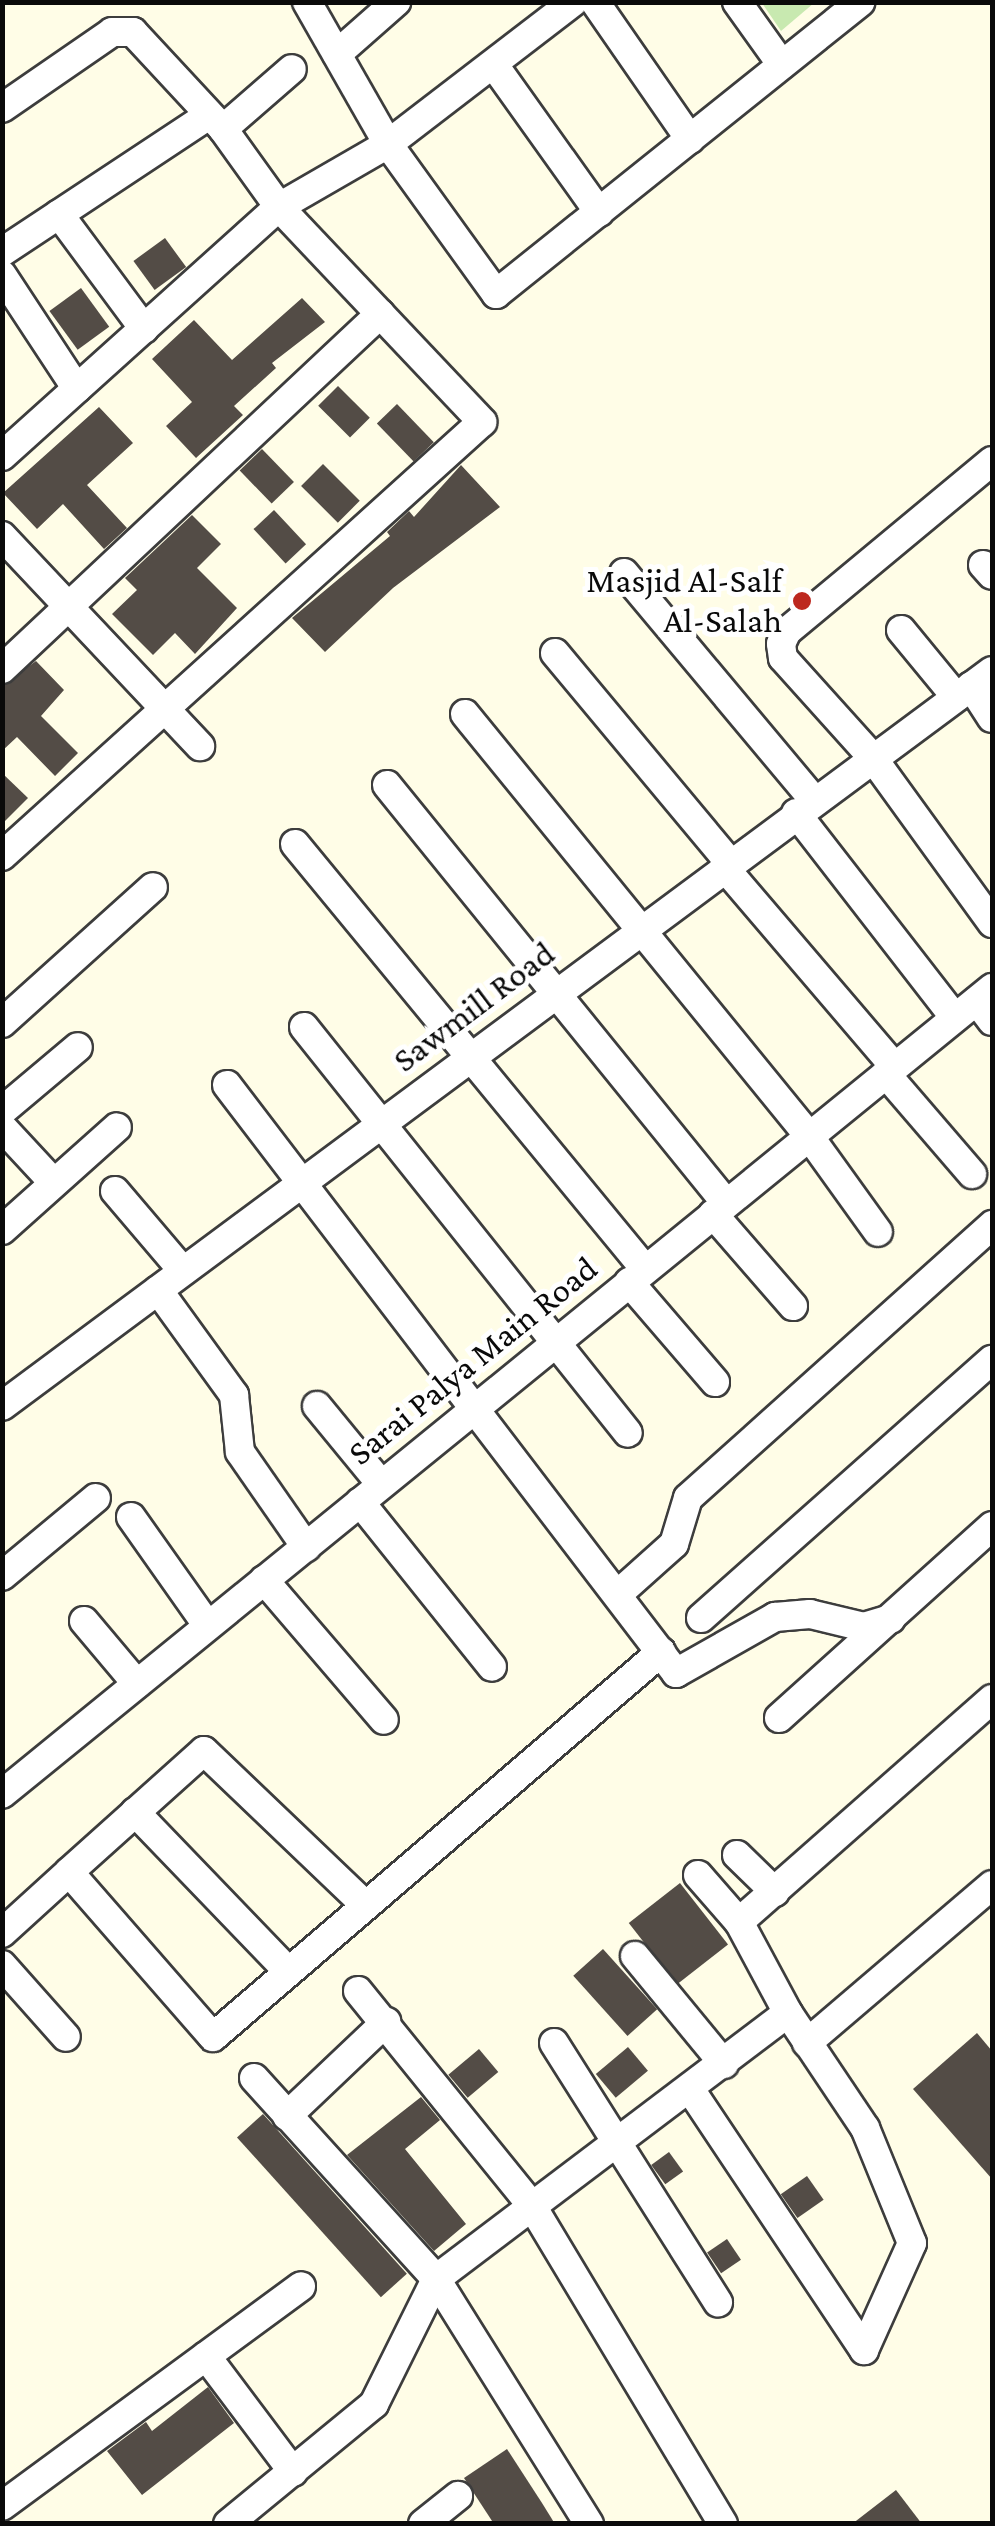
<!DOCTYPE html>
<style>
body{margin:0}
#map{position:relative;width:995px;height:2526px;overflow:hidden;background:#fffde7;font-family:"Crimson Pro",serif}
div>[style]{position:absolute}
.green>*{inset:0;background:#c8e9b0}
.building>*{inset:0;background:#534c46;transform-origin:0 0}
.roads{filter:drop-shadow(2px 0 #3d3d3d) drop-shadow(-2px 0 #3d3d3d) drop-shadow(0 2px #3d3d3d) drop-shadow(0 -2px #3d3d3d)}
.minor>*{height:28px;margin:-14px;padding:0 14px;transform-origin:14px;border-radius:14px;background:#fff}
.dots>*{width:28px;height:28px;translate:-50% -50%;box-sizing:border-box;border:5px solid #fff;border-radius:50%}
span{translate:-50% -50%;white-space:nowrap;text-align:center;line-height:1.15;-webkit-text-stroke:10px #fff;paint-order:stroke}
.poi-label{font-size:35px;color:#0a0a0a}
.right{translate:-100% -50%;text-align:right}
.street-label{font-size:35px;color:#0a0a0a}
.frame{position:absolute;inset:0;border:5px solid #0a0a0a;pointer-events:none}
</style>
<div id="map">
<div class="green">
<div style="clip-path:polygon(762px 3px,814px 3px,781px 31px)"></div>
</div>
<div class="building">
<div style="left:165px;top:238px;width:36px;height:39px;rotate:54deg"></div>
<div style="left:81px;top:288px;width:48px;height:39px;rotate:54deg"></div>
<div style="clip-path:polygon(302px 298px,325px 322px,272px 363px,276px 368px,234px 406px,243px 415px,196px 458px,166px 426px,192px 402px,152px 359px,194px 320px,232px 360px)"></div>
<div style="left:338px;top:386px;width:45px;height:28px;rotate:45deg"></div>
<div style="left:397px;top:404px;width:53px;height:28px;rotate:46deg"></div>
<div style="clip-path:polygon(99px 407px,133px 443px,87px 485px,127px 528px,104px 549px,63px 504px,37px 529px,3px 493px)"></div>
<div style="left:262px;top:449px;width:46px;height:31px;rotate:46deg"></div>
<div style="left:323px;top:464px;width:52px;height:31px;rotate:45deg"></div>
<div style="clip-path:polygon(461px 465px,500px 507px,393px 588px,325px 652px,292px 618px,390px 536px,387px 532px,409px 511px,414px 517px)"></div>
<div style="left:274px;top:510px;width:47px;height:28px;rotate:47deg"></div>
<div style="clip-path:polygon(192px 515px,221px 544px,197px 568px,237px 608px,195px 654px,175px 633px,153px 655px,112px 614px,137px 590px,125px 578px)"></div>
<div style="clip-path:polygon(36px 661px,64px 690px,41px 716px,78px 753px,55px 776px,17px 737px,2px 751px,2px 686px)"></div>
<div style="clip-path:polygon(2px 773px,28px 798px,2px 824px)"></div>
<div style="left:680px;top:1883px;width:78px;height:65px;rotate:52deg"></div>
<div style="left:603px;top:1949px;width:81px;height:40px;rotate:48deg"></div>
<div style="clip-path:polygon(977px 2033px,992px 2051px,992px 2179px,913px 2089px)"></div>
<div style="left:628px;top:2047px;width:31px;height:42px;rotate:50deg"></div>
<div style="left:479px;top:2049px;width:30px;height:40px;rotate:50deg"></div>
<div style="clip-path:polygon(421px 2097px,440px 2120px,405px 2149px,466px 2224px,434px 2251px,347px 2155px)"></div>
<div style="left:263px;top:2114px;width:215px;height:35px;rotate:48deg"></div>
<div style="left:669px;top:2152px;width:24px;height:22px;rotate:54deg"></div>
<div style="left:807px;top:2176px;width:29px;height:32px;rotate:55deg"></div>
<div style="left:727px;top:2239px;width:25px;height:24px;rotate:56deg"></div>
<div style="clip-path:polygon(208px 2387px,234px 2423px,142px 2495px,107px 2451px,146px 2422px,152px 2431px)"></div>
<div style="clip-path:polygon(507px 2449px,542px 2503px,555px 2524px,494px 2524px,464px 2478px)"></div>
<div style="clip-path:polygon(896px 2490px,922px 2524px,852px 2524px)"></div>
</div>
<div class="roads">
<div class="minor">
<div style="left:307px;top:2px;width:163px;rotate:60.3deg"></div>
<div style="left:388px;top:144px;width:185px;rotate:54.2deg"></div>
<div style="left:496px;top:294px;width:467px;rotate:-38.7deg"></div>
<div style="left:595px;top:2px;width:167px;rotate:55.3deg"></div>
<div style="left:737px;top:2px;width:77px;rotate:54.5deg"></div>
<div style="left:337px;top:54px;width:79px;rotate:-41.4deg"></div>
<div style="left:494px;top:65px;width:181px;rotate:54.5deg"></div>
<div style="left:2px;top:108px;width:134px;rotate:-34.6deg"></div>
<div style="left:112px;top:32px;width:21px"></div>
<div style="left:133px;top:32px;width:132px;rotate:47.1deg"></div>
<div style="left:223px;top:129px;width:96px;rotate:54.3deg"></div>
<div style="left:279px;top:207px;width:296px;rotate:46.6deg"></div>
<div style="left:482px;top:422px;width:647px;rotate:137.88deg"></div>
<div style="left:223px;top:129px;width:91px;rotate:-41deg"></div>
<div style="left:59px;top:214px;width:143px;rotate:53.5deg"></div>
<div style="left:2px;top:252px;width:248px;rotate:-33.5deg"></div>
<div style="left:2px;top:275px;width:136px;rotate:56.7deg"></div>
<div style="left:2px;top:456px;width:372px;rotate:-42deg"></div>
<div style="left:279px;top:207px;width:126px;rotate:-30deg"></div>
<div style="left:388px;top:144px;width:233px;rotate:-37.5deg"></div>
<div style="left:992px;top:461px;width:266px;rotate:140.3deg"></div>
<div style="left:787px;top:631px;width:14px;rotate:115deg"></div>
<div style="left:781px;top:644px;width:14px;rotate:82deg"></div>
<div style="left:783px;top:658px;width:133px;rotate:48deg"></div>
<div style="left:872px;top:757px;width:205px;rotate:54.1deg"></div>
<div style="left:2px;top:536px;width:289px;rotate:46.7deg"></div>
<div style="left:983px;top:565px;width:13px;rotate:48deg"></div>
<div style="left:624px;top:573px;width:296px;rotate:50.1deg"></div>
<div style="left:901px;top:630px;width:87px;rotate:50.6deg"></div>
<div style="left:555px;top:653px;width:273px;rotate:50.2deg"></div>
<div style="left:2px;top:669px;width:519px;rotate:-43.2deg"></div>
<div style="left:971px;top:686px;width:38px;rotate:57deg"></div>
<div style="left:465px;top:714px;width:544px;rotate:50.81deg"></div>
<div style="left:809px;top:1136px;width:118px;rotate:54.3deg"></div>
<div style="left:387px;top:785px;width:538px;rotate:50.96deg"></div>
<div style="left:796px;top:813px;width:259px;rotate:52.2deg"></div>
<div style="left:295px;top:844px;width:551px;rotate:50.53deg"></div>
<div style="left:724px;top:867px;width:263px;rotate:49.5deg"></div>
<div style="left:977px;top:1001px;width:25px;rotate:53deg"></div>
<div style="left:2px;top:1023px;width:203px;rotate:-42deg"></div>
<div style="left:304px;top:1027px;width:519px;rotate:51.41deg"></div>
<div style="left:886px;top:1074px;width:132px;rotate:49.3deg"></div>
<div style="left:227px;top:1085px;width:740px;rotate:52.63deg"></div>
<div style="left:676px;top:1673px;width:114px;rotate:-29.5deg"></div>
<div style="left:775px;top:1617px;width:35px;rotate:-5deg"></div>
<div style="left:810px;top:1614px;width:56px;rotate:13.5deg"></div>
<div style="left:864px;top:1627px;width:28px;rotate:-17deg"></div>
<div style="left:2px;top:1111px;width:99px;rotate:-40.1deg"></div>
<div style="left:2px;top:1127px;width:76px;rotate:47.1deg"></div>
<div style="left:115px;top:1191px;width:105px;rotate:49.6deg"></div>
<div style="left:713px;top:1214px;width:122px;rotate:49deg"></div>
<div style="left:2px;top:1230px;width:154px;rotate:-41.8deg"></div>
<div style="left:629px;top:1282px;width:132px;rotate:49.3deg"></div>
<div style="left:158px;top:1290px;width:130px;rotate:54.1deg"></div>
<div style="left:234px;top:1395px;width:57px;rotate:84deg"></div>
<div style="left:240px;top:1452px;width:116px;rotate:55.2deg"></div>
<div style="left:2px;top:1406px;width:1233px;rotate:-36.59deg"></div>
<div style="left:317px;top:1406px;width:101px;rotate:50.6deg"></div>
<div style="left:360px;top:1502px;width:211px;rotate:51.3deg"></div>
<div style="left:131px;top:1517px;width:133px;rotate:54.8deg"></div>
<div style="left:2px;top:1576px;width:122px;rotate:-39.7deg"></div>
<div style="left:264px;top:1580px;width:184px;rotate:49.4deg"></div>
<div style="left:618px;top:1594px;width:75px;rotate:-41.8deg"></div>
<div style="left:674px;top:1544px;width:48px;rotate:-73.1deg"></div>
<div style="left:688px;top:1498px;width:409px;rotate:-41.9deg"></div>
<div style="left:701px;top:1618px;width:389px;rotate:-41.6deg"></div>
<div style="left:84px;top:1621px;width:82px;rotate:49.9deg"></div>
<div style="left:779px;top:1718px;width:287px;rotate:-42deg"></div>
<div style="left:2px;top:1794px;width:1277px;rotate:-39.15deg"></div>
<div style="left:135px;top:1812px;width:221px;rotate:46.1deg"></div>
<div style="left:737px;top:1855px;width:53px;rotate:44.2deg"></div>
<div style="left:69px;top:1872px;width:181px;rotate:-41.9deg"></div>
<div style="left:204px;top:1751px;width:221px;rotate:43.7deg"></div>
<div style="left:698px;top:1875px;width:62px;rotate:48.9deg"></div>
<div style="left:2px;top:1933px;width:91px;rotate:-42.3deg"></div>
<div style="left:69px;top:1872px;width:219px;rotate:48.9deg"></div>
<div style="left:213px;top:2037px;width:591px;rotate:-40.67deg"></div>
<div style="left:635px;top:1956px;width:140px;rotate:50.5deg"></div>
<div style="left:2px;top:1965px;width:96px;rotate:48.4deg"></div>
<div style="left:358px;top:1991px;width:277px;rotate:51deg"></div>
<div style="left:532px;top:2206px;width:371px;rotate:59deg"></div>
<div style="left:554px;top:2043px;width:307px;rotate:57.7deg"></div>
<div style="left:807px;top:2043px;width:243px;rotate:-40.5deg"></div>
<div style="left:254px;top:2078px;width:271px;rotate:47.8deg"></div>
<div style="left:436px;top:2279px;width:289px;rotate:58deg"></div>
<div style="left:690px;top:2089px;width:314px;rotate:56.3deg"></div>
<div style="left:287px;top:2116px;width:137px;rotate:-43.5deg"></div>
<div style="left:864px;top:2350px;width:117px;rotate:-65.8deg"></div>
<div style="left:912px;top:2243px;width:124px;rotate:-112.2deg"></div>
<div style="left:865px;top:2128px;width:138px;rotate:-123.8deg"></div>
<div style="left:788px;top:2013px;width:103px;rotate:-118.3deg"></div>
<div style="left:739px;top:1922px;width:337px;rotate:-41.4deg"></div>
<div style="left:206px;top:2356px;width:145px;rotate:53.1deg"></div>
<div style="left:2px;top:2506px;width:371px;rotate:-36.3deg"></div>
<div style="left:228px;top:2524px;width:189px;rotate:-39.4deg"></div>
<div style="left:374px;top:2404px;width:140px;rotate:-63.6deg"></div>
<div style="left:436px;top:2279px;width:441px;rotate:-37.1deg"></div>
<div style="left:423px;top:2524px;width:45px;rotate:-38.7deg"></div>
</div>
</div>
<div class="dots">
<div style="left:802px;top:601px;background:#bd281f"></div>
</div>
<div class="poi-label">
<span class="right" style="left:782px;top:601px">Masjid Al-Salf<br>Al-Salah</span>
</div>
<div class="street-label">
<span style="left:474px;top:1007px;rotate:-37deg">Sawmill Road</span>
<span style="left:473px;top:1361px;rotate:-39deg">Sarai Palya Main Road</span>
</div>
<div class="frame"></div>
</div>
